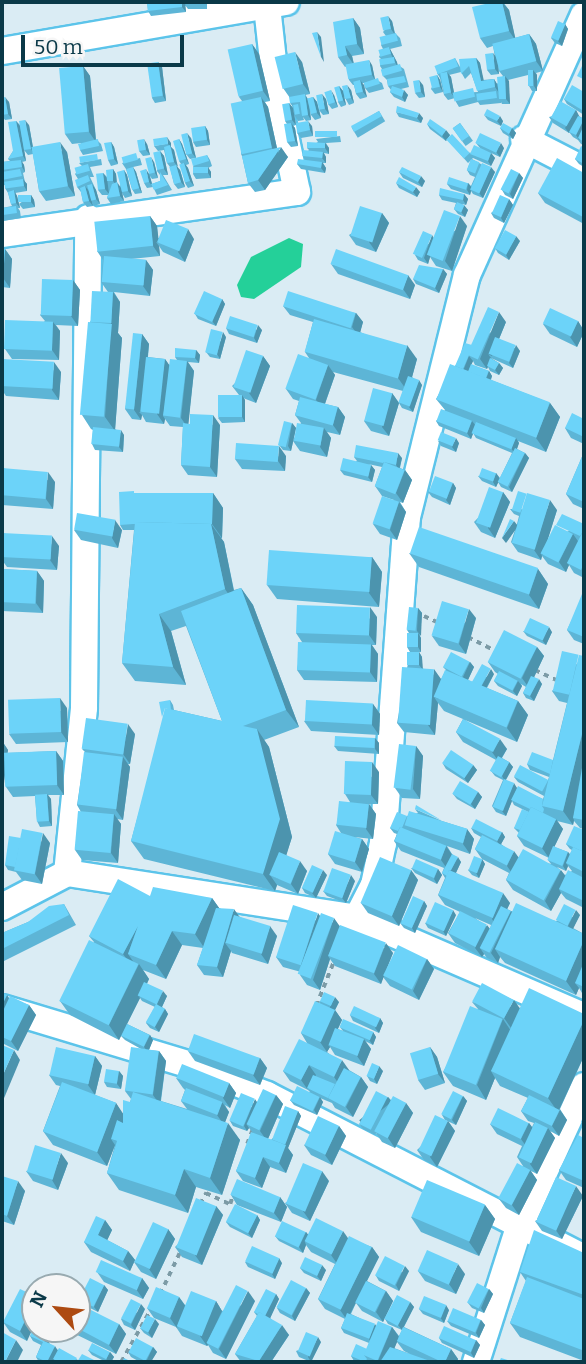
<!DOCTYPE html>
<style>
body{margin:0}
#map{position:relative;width:586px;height:1364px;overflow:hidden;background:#daecf4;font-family:Bitter,serif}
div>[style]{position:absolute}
.water>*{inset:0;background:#24d099}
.path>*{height:3.5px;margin-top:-1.75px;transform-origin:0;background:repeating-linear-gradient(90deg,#7c9ba6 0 5px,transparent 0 10px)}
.roads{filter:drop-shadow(2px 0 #5cc4ea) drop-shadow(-2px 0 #5cc4ea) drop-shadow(0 2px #5cc4ea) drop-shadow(0 -2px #5cc4ea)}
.minor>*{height:26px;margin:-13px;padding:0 13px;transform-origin:13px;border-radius:13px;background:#fff}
.wall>*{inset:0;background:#5db5d6;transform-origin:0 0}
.shaded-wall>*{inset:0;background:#4c94ae;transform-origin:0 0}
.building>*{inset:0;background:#6cd3f9;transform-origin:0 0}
span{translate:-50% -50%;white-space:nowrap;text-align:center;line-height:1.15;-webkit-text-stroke:5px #f6f6f6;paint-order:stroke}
.frame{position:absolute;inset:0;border:4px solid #0a3948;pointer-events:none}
.north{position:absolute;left:21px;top:1273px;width:70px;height:70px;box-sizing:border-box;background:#f6f6f6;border:2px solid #98aab0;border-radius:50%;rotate:297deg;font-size:19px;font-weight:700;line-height:28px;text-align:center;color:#0a3948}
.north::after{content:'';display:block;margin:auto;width:24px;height:32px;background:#ad4a11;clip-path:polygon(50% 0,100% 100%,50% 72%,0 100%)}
.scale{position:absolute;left:21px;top:35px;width:163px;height:32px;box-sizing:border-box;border:4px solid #0a3948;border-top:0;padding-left:9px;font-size:21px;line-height:24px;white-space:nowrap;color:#0a3948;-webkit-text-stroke:5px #f6f6f6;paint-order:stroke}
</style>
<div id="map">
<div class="water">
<div style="clip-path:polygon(289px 238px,303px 244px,301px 267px,254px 299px,241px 297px,237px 285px,251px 257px)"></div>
</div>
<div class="path">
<div style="left:424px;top:616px;width:17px;rotate:25deg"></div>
<div style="left:468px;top:637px;width:31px;rotate:27deg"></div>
<div style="left:535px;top:670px;width:26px;rotate:25deg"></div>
<div style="left:316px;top:1006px;width:48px;rotate:-68.2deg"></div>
<div style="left:247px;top:1144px;width:17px;rotate:-69deg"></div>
<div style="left:200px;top:1204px;width:13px;rotate:-61deg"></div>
<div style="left:206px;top:1193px;width:26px;rotate:25deg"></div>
<div style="left:230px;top:1204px;width:9px;rotate:-72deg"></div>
<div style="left:160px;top:1294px;width:49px;rotate:-64.5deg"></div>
<div style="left:121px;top:1362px;width:61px;rotate:-60.5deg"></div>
</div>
<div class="roads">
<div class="minor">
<div style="left:2px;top:51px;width:288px;rotate:-9.8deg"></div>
<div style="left:524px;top:139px;width:68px;rotate:27.3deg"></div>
<div style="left:2px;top:234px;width:298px;rotate:-8.1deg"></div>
<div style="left:297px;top:192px;width:97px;rotate:-101.9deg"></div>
<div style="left:277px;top:97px;width:92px;rotate:-96.3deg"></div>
<div style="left:67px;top:873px;width:293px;rotate:8.8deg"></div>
<div style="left:357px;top:918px;width:247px;rotate:23.4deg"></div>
<div style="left:2px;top:907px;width:73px;rotate:-27.6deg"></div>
<div style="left:67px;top:873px;width:166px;rotate:-84.1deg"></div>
<div style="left:84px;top:708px;width:490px;rotate:-89.5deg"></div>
<div style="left:357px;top:918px;width:37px;rotate:-63deg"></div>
<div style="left:374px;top:885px;width:43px;rotate:-77.9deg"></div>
<div style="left:383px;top:843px;width:327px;rotate:-85.8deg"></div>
<div style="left:407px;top:517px;width:249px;rotate:-76.1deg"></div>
<div style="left:467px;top:275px;width:285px;rotate:-65.8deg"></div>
<div style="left:2px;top:1008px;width:197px;rotate:16.8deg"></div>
<div style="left:191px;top:1065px;width:82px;rotate:21.5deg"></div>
<div style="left:267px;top:1095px;width:356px;rotate:27.2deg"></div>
<div style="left:476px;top:1362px;width:142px;rotate:-72.3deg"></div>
<div style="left:519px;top:1227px;width:155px;rotate:-65.3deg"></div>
</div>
</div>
<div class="wall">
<div style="clip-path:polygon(147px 2px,207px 2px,207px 9px,188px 9px,185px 5px,186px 12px,151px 16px,148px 11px)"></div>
<div style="clip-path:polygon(evenodd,494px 2px,503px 2px,509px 10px,515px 38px,529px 34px,536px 44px,543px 71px,536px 73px,537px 75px,537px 91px,532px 91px,529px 86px,528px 75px,508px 80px,510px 104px,502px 104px,501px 102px,501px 103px,480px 105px,478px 102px,459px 107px,456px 102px,455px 98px,448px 100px,444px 95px,440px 78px,437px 73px,455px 58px,460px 67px,476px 58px,480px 63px,483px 80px,494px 79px,497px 84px,503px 76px,499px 71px,498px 65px,499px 74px,491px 75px,487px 70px,495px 57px,493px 46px,487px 48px,480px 38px,494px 2px,461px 72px,465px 79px,471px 73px,478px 92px,454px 93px,451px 77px,449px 75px,461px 72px)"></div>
<div style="clip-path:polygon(353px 18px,360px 28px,364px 54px,352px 56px,354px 64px,372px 65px,375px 79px,382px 83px,384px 89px,369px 93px,365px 88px,364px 83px,362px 83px,367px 97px,360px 99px,356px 94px,354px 85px,353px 85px,349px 80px,347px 66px,345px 67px,338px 57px)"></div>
<div style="clip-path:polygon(392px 21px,395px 33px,400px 38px,402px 46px,390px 49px,398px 65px,404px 69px,409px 87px,401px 89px,408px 95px,405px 102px,394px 97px,390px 92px,391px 90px,388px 86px,387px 80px,383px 76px,382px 69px,380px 66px,381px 59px,379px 57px,383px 49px,381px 45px,386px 36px,383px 32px)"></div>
<div style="clip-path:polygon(565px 24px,568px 29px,562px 46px,555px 43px,551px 38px)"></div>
<div style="clip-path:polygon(252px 44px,259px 54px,270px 101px,265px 102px,268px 107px,277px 148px,288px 157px,265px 190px,255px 192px,248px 183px,242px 156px,241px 154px,242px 101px,239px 97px)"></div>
<div style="clip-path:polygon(158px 62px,162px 67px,166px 101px,155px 103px,152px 98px)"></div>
<div style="clip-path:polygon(302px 62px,310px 94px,305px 95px,308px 99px,313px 97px,317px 102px,321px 118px,315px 120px,311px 115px,310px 108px,311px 120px,306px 121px,303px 117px,304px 120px,298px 121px,295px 116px,293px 107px,290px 103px,290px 98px,283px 88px)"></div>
<div style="clip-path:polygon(83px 66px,90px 76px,96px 139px,101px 144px,103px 151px,83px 155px,80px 150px,81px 143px,72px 144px,65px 134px)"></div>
<div style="clip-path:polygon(437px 75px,440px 80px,443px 92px,435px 94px,431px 89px)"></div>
<div style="clip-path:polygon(423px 85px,425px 97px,419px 98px,415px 93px)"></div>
<div style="clip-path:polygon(339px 86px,343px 91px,351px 90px,354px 103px,349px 105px,344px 96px,346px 105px,341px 107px,338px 102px)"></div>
<div style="clip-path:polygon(584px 92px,584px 115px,567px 104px,564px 99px)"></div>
<div style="clip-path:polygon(334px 95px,338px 107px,332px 109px,328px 104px)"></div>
<div style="clip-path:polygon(2px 98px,9px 102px,12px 119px,5px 120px,2px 116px)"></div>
<div style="clip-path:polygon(326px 99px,329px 114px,323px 115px,319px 110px)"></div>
<div style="clip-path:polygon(289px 103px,293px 108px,296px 125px,293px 126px,295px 128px,298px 146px,291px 147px,287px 142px,287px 124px,285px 121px)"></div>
<div style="clip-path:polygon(576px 110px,579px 116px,584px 119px,584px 145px,581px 144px,578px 140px,573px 137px,569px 132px,570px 130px,569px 133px,553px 123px,549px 117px)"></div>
<div style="left:379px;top:111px;width:12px;height:32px;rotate:59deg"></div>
<div style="clip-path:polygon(396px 112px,423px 118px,421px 123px,399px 117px)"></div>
<div style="clip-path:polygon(484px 115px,503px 121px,501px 126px,488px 120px)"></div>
<div style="clip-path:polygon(16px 121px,20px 125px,29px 125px,33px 147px,67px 152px,75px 196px,46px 201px,39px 191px,33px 154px,28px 155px,24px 150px,26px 161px,22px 162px,24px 165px,25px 172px,23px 173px,25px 182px,27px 184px,27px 191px,15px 193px,17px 196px,20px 208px,18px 208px,20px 211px,21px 218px,3px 221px,2px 219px,2px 208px,12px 206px,11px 204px,8px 193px,5px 188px,5px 185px,3px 185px,2px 183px,2px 162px,10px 161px,8px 159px,13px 151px)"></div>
<div style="left:460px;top:123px;width:22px;height:9px;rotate:54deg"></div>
<div style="clip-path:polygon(427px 124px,450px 135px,448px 138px,470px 153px,480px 148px,476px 143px,504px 148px,500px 157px,491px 153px,495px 158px,491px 166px,473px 158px,472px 159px,495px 172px,483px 198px,473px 194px,471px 191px,470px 195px,451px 189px,447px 184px,468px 183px,471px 186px,475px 177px,470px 175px,467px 170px,471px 160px,468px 163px,447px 139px,446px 141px,430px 129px)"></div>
<div style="clip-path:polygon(205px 126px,208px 131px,210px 145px,196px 147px,193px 142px)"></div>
<div style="clip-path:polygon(312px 126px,313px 136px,301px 138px,297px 133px)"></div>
<div style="clip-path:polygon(500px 128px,512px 128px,516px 133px,513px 139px,503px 133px)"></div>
<div style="clip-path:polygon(340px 136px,341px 142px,326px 143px,329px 148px,329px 154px,324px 153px,326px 157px,326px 163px,323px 163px,326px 168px,325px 173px,301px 169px,297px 164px,305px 160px,303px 156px,309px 150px,307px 148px,318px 142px,316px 139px)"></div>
<div style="clip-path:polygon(191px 138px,196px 158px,190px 159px,186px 154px)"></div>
<div style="clip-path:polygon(179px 139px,182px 144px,189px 164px,186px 165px,188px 168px,194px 186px,188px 188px,185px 183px,181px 164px,179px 161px)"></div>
<div style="clip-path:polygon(111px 142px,114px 147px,118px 164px,111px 166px,108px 160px)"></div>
<div style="clip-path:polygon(171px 143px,171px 147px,174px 150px,177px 167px,180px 170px,185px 187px,178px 189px,174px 184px,170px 167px,167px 163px,164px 150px,158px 151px,154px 146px)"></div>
<div style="clip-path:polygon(147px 144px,150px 155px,143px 156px,139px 151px)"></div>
<div style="clip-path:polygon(584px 148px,584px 167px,579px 164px,575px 159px)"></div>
<div style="clip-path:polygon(160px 151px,164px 156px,168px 175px,163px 175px,172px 190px,157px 195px,153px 187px,147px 188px,144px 183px,154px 162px,158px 178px,152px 179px,150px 176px,152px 184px,160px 181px,160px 175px,157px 171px)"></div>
<div style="clip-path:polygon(207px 155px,210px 160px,212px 166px,208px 168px,211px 172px,211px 178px,196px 179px,193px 174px,194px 168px,193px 166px)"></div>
<div style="clip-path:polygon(140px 158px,142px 165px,133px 167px,136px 172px,142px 193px,135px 194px,132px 189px,126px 169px,122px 163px)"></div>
<div style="clip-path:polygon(101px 159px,102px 165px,90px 167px,94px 177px,90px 177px,96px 190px,100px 204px,94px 206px,91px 201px,93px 206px,87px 207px,83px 202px,81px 192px,77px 187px,78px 179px,75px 174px,82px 166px,79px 163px)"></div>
<div style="clip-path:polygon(113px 169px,116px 174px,117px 183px,120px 187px,124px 170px,127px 175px,132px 196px,125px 198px,122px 193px,124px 201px,111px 204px,107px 198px,108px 195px,102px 195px,98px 190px,103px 173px,107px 177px)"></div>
<div style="clip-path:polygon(399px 172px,425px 181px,422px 187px,403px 178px)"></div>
<div style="clip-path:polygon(519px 173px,523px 178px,513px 199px,505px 195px,502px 190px)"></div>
<div style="clip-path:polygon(584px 173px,584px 224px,545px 203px,538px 193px)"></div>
<div style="clip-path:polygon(396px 183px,420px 192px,417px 197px,399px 188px)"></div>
<div style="clip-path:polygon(464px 194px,468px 199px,466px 205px,462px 204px,468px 210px,465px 217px,458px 214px,454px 209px,456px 203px,442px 200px,439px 195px)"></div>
<div style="clip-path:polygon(31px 195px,34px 200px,35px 207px,23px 209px,19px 204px)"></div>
<div style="clip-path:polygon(509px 199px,513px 205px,504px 223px,494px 218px,491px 213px)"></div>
<div style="clip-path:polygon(382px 213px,389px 223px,376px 252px,356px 245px,349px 235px)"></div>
<div style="clip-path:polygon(150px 216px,157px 226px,158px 238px,194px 239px,185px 262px,163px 252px,159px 246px,160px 256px,131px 259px,146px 260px,153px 270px,150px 296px,114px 292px,120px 302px,118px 333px,122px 338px,115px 429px,124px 435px,123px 452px,95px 450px,92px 444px,93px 430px,91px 429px,82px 415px,90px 322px,108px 292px,101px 282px,103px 260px,97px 251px)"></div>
<div style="clip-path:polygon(467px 226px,452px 271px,436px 266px,430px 257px,428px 264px,418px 260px,415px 255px,434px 239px)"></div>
<div style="clip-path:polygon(520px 241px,509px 260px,498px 253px,495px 248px)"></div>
<div style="clip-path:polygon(2px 249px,5px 249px,12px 259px,10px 288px,2px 287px)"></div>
<div style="clip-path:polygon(331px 264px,415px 285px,410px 299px,338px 274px)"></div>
<div style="clip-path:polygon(443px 269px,447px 274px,439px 293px,416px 284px,413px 279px)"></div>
<div style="clip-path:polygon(73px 280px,80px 290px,78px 326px,56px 325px,60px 331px,59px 360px,12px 359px,5px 349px,45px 321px,40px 315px)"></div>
<div style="clip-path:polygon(222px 299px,225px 304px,216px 326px,198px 319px,195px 314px)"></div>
<div style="clip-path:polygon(283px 306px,356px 313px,363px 322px,360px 332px,417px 359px,412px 377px,422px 385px,413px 412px,402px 408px,399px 403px,403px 391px,333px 372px,335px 375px,325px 404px,338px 407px,345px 417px,340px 435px,327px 432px,331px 438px,327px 457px,300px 451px,293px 441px,301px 423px,295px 415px,299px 401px,293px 399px,286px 389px,309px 358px,305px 352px,313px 322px,290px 315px)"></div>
<div style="clip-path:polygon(578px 321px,584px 331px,584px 332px,577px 347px,550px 334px,543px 324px)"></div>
<div style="clip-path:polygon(506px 322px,499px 339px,520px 351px,513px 368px,491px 358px,499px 363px,503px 368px,499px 375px,490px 371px,488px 367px,487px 369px,475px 365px,473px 361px,471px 365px,489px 371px,492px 376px,491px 380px,550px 403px,560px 417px,546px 452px,518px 441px,519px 443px,517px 449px,525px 453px,529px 458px,512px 492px,501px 487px,498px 482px,496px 487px,482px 481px,478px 476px,496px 473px,500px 478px,512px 453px,476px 438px,473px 433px,471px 439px,439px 426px,436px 421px,445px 410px,436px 399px,455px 366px,472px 345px)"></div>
<div style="clip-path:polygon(226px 328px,262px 330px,257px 343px,229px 334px)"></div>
<div style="clip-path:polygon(142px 334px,149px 344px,148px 357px,165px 359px,169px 365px,177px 360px,175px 357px,196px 350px,200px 355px,199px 363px,188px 362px,194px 371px,188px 424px,220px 425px,217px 477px,188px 475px,181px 465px,183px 427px,170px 426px,165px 419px,164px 424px,146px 422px,142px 415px,141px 420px,132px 419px,125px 409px)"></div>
<div style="clip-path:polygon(226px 337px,220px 359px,210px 357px,206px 352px)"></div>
<div style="clip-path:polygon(263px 356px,270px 366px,256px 403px,243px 398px,245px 400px,245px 422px,222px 423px,218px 418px,239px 395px,232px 386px)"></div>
<div style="clip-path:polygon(2px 359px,61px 372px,59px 400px,6px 396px,2px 390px)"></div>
<div style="clip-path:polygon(392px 393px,399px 403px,389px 436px,371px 431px,364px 421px)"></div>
<div style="clip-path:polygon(584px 419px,584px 444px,571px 438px,565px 428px)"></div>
<div style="clip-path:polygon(292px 423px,296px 428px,291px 451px,283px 450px,279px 445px)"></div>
<div style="clip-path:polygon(438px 441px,459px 443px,456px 452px,441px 446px)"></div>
<div style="clip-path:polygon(584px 452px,584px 509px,573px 504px,566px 494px)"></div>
<div style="clip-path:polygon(286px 456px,285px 471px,242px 469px,235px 459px)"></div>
<div style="clip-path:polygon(354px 457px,402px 458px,400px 468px,405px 470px,412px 480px,403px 503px,400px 502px,406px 512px,397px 540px,380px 534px,373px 524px,394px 500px,382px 496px,375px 486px,382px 467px,368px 464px,371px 465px,375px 470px,372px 482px,344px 475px,340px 470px,357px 461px)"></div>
<div style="clip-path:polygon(2px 468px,55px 482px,53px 509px,2px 505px)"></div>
<div style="clip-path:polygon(453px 483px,456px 488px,450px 505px,432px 497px,428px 492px)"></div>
<div style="clip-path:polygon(503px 492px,510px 502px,495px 538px,481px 532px,474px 522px)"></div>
<div style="clip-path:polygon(135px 493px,213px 493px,223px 508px,222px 538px,221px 538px,224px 542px,234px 590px,241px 588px,253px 605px,299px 727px,264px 740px,269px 747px,292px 837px,286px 855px,307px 871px,298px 894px,277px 885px,275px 891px,144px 859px,131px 841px,170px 700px,173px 705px,174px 710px,222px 721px,186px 626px,171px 631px,186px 685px,135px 681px,122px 663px,134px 530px,123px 530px,120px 525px)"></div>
<div style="clip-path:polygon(510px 509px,557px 510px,547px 541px,584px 524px,584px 578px,574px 573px,569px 565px,566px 572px,548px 564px,542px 556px,541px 560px,518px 552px,511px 542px,515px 530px,506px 543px,517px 524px,519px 516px,514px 514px)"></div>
<div style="clip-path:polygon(74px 530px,122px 530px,118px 548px,81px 540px)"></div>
<div style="clip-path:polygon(2px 533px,59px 546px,57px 570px,7px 567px,2px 560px)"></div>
<div style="clip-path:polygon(409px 553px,538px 569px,548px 584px,539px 609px,419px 567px)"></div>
<div style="clip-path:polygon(372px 557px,382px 572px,379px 607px,277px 599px,267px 585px)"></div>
<div style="clip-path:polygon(2px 569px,37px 571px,44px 581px,43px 613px,2px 611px)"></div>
<div style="clip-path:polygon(584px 595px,584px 644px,574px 640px,567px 630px)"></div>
<div style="clip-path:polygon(evenodd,418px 608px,422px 613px,420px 636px,421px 638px,421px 652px,419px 652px,422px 657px,422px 668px,441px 679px,440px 681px,446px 670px,443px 667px,470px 662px,474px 667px,468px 680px,472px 682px,494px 674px,487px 688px,518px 701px,528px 715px,517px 742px,465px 720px,507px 749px,502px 758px,509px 762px,513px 767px,506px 780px,517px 788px,543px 799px,544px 796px,518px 782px,514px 777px,548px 780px,549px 777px,530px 770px,527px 764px,553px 760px,567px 703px,559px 701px,552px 691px,584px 656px,584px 829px,580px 828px,574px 821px,573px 825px,557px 821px,563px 829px,554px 847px,568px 852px,570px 854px,572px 850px,570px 849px,566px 844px,584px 830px,584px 908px,566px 899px,561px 893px,551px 911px,513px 890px,506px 880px,509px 873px,482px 859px,475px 849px,481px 837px,474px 833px,471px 828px,502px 832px,505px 837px,501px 844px,518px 857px,551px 864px,548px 860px,549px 858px,524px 846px,517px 836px,519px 833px,514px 828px,528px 812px,514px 805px,512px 801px,506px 816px,496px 812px,492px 806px,503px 780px,495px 776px,491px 771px,496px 760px,463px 742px,456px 732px,463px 719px,444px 711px,438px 703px,435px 735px,404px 732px,397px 723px,410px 652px,407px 647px,409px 633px,407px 630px,418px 608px,568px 866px,572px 871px,565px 875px,557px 867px,566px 871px,568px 866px)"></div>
<div style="clip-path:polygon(377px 617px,376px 645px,372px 645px,378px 654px,377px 682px,304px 680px,297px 670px,302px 642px,296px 633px)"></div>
<div style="clip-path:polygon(476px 618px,466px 654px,439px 646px,432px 636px)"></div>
<div style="clip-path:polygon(523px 631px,552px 632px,546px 645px,527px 636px)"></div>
<div style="clip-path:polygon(537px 647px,544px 656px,534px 677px,542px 684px,534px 701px,526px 698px,523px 693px,526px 687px,521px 684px,522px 686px,517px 696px,498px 686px,494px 681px,498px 674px,495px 672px,488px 662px)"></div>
<div style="clip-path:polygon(373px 704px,380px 714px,379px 735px,311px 731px,304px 721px)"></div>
<div style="clip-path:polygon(67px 708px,68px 742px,16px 744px,9px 734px)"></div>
<div style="clip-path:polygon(135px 734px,130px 764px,128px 764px,130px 767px,123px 820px,117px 819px,121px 824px,118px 863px,82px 860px,75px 850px,81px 812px,77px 805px,85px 752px,82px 749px)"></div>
<div style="clip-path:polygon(375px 738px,379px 743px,379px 754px,338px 751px,334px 746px)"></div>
<div style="clip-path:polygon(2px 741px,8px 750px,7px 753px,56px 751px,63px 761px,64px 795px,48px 795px,51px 799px,52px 826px,40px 827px,37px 821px,35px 796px,13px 797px,6px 787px,5px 771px,2px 800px)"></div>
<div style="clip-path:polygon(416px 746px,423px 756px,420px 799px,402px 798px,395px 788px)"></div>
<div style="clip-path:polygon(443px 764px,473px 765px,477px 770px,468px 783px,446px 769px)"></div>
<div style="clip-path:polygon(379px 772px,378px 804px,369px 804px,376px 814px,373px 839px,354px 837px,362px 839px,369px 849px,362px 872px,335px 864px,328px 854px,341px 833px,336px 825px,350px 802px,345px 794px)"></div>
<div style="clip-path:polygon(478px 792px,482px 797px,475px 809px,457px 799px,453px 794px)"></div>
<div style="clip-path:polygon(evenodd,415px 809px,442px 821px,467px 829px,474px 839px,470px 854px,447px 846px,452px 854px,461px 862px,456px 873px,510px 903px,507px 909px,511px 911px,556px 921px,580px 915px,573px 928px,584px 934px,584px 994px,582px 993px,579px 988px,576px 995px,505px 963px,500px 957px,498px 963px,487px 958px,484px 954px,482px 957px,455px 943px,448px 933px,460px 912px,445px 905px,438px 895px,445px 878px,442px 873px,444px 868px,401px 851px,394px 841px,397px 834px,394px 833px,390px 828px,407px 816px,418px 813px,415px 809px,475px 918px,491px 925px,490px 929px,475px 918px)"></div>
<div style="clip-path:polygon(21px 838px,50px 843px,42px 884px,22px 880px,16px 872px,8px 870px,5px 865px)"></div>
<div style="clip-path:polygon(482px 859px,485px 864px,479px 878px,472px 875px,468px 870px)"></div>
<div style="clip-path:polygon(411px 868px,438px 869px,442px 875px,437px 884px,415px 873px)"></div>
<div style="clip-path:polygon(411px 870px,418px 880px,399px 926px,368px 913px,361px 903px)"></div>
<div style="clip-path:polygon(327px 875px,316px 898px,305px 893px,302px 888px)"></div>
<div style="clip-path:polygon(355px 881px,346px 903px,327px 896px,323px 891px)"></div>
<div style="clip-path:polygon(150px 896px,212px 898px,219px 908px,238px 916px,277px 936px,268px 964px,232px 953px,231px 951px,223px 977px,204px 975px,197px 965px,203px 948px,182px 945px,166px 979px,143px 970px,149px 979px,147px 984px,167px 996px,162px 1007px,165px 1009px,168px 1014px,159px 1032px,150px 1028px,146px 1023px,155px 1007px,142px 1001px,140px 998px,127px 1024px,150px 1035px,153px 1040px,149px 1050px,159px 1051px,166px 1061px,161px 1101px,187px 1109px,181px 1101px,185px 1090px,183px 1088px,176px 1078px,229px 1083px,236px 1093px,230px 1108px,225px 1105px,229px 1112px,225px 1122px,240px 1140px,222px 1195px,196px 1187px,188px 1213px,119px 1190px,107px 1173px,115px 1145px,107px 1166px,53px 1145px,43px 1131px,60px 1086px,56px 1085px,49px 1075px,95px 1056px,102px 1066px,95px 1095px,116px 1103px,123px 1115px,130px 1102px,131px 1099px,125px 1091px,141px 1049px,125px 1040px,121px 1036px,119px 1040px,70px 1015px,60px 1001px,94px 942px,89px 936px)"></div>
<div style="clip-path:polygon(424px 901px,427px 906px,415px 933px,404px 928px,400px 923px)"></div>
<div style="clip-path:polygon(64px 904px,76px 925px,2px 962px,2px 933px,28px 922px)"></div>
<div style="clip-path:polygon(456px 915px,446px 936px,428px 928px,425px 923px)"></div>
<div style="clip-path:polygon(320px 916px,393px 953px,386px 969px,427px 959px,434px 969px,419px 1000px,390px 986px,383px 977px,381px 984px,335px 966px,330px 959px,320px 990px,307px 985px,300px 975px,301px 972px,283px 967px,276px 957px)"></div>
<div style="clip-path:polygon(2px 992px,7px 995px,9px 998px,29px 1005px,36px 1015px,18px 1051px,2px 1043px)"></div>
<div style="clip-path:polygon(319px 1001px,339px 1002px,335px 1010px,342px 1020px,338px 1029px,343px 1031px,340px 1027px,373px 1032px,376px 1037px,373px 1045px,365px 1041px,371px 1049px,364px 1066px,335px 1055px,330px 1047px,327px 1052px,349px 1070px,361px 1077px,368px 1087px,353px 1117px,335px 1108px,332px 1103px,320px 1098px,323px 1102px,317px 1115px,294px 1105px,290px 1100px,310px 1092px,308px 1090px,290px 1081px,283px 1071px,307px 1043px,301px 1033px,320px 1003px)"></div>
<div style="clip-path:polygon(472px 1002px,520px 1008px,584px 1014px,584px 1056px,560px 1109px,567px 1120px,559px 1136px,550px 1131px,555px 1138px,537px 1174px,531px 1171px,537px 1180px,519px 1215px,506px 1208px,499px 1199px,523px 1166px,517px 1157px,522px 1146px,497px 1134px,490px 1124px,529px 1123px,532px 1127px,534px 1123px,528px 1121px,521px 1111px,528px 1098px,500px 1086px,495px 1078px,486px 1100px,453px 1086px,443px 1072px,478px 1009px)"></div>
<div style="clip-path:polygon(350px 1015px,380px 1018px,383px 1023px,379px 1033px,353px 1021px)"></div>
<div style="clip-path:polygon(430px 1047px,437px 1057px,445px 1083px,425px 1090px,418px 1080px)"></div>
<div style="clip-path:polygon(188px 1051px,260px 1058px,267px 1068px,260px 1085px,195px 1061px)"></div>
<div style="clip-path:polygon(119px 1071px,123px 1076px,121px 1089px,107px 1087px,104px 1082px)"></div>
<div style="clip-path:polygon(383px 1071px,377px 1084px,370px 1081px,367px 1076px)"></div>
<div style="clip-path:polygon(276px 1095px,283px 1104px,268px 1139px,271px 1140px,298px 1111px,301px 1116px,288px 1148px,293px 1155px,286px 1173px,270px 1167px,262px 1188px,243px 1181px,236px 1171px,253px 1133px,249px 1128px,247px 1131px,233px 1126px,230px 1121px,257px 1103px)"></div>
<div style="clip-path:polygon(463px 1096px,467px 1101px,456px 1125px,445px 1120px,442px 1115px)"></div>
<div style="clip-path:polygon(388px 1097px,391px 1100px,406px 1103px,413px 1113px,395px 1148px,382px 1142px,376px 1133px,375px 1135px,363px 1129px,359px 1124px)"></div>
<div style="clip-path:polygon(448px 1121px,455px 1131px,437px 1167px,424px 1160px,417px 1150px)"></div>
<div style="clip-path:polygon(339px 1126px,346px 1136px,332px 1165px,311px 1155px,304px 1145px)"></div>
<div style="clip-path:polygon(584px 1138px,584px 1188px,566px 1180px,559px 1170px)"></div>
<div style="clip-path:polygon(68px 1163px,58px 1190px,33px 1181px,26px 1171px)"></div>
<div style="clip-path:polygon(2px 1176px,25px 1191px,14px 1225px,2px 1221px)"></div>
<div style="clip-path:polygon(329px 1181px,310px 1221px,292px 1213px,285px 1203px)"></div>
<div style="clip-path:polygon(231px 1195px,280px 1197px,287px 1207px,281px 1222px,237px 1205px)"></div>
<div style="clip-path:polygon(583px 1196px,562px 1239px,542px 1231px,535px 1221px)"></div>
<div style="clip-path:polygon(485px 1205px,495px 1219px,479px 1256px,421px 1232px,411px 1217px)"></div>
<div style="clip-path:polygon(216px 1206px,223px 1215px,202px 1265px,182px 1257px,175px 1247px)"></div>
<div style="clip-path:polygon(257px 1215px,260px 1220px,252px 1238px,230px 1227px,226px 1222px)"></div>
<div style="clip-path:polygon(105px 1220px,112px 1230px,107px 1240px,128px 1251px,135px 1260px,130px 1271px,91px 1252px,84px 1242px)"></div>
<div style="clip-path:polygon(168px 1229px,175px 1239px,156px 1279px,141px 1272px,134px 1262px)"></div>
<div style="clip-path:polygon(evenodd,306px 1232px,308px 1235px,348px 1238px,372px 1247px,379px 1257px,367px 1281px,386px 1291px,393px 1301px,383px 1322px,362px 1311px,356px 1303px,351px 1314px,376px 1326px,392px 1327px,399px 1336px,402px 1330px,388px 1324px,385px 1319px,410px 1302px,414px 1307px,404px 1327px,451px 1349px,458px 1359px,457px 1362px,357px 1362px,354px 1361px,351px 1356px,367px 1349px,369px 1343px,344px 1333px,341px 1328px,345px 1319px,325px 1309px,318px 1299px,335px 1264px,311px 1252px,306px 1245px,303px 1253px,279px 1241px,275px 1236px,306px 1232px,397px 1342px,404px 1351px,410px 1354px,394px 1348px,397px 1342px)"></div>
<div style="clip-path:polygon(584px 1253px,584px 1361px,520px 1337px,510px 1323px,526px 1281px,520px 1272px)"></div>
<div style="clip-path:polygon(245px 1262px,282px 1263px,275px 1279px,248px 1267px)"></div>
<div style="clip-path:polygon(300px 1268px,326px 1270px,321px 1281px,304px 1273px)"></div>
<div style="clip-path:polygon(409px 1271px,399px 1291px,379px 1281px,376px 1276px)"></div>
<div style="clip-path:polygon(418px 1271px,465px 1274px,456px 1294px,425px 1281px)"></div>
<div style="clip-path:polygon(97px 1272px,142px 1278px,149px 1288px,143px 1299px,104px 1282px)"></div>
<div style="clip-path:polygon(104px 1285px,108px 1290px,98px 1312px,84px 1305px,80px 1300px)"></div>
<div style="clip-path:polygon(306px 1288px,310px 1293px,295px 1321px,280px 1313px,277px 1308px)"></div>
<div style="clip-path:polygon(489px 1289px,493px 1294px,484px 1313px,472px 1308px,468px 1303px)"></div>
<div style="clip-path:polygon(276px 1294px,279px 1299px,270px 1318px,289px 1335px,271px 1362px,241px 1362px,235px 1354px,257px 1316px,254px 1312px)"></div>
<div style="clip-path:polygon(35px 1296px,27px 1341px,10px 1332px,3px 1322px)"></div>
<div style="clip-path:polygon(179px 1297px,185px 1305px,216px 1301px,222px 1311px,255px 1301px,226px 1359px,213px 1353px,208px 1345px,207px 1346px,182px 1336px,176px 1327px,154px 1318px,147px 1308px)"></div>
<div style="clip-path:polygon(145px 1309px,135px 1330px,124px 1325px,121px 1319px)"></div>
<div style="clip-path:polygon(419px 1309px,449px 1310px,444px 1323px,423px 1314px)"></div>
<div style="clip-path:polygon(481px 1320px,485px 1325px,479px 1338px,451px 1326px,447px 1321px)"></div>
<div style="clip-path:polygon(119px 1324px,126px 1334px,116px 1354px,65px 1329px,77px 1329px)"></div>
<div style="clip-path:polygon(159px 1324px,152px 1338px,144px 1333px,140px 1328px)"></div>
<div style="clip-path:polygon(35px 1329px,55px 1329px,49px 1343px,58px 1350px,78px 1360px,98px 1362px,55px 1362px,54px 1360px,53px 1362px,39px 1362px,36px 1357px,41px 1345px,33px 1341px,30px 1336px)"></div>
<div style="clip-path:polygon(439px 1338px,476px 1340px,480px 1345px,474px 1358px,442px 1343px)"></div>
<div style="clip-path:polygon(321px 1342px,311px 1362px,299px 1357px,296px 1351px)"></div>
<div style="clip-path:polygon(153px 1347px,157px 1352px,151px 1361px,153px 1362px,140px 1362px,131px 1357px,128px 1352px)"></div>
<div style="clip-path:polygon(88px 1350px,110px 1352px,114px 1357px,111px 1362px,106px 1362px,92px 1355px)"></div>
</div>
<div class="shaded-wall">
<div style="clip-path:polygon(182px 2px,185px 2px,186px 12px,182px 7px)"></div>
<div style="clip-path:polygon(502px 2px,509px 10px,516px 41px,509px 31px)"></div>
<div style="clip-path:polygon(388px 16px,392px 21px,395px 35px,391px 29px)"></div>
<div style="clip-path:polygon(353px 18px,360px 28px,364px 54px,357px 44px)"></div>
<div style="clip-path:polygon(565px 24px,568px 29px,562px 46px,558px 41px)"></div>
<div style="clip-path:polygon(317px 32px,321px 37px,324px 62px,321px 57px)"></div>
<div style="clip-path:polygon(529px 34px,536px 44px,543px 71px,536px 61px)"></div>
<div style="clip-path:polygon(252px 44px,259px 54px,270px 101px,263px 91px)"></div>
<div style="clip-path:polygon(345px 46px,352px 56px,354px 65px,347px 55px)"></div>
<div style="clip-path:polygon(389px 47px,397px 62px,398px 68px,391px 54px)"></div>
<div style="clip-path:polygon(295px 52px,302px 62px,310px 94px,303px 84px)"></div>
<div style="clip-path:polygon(493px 53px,497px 58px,499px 74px,495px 69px)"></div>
<div style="clip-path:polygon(476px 58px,480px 63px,485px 86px,481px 81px)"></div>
<div style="clip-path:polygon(369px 60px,372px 65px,375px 80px,372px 75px)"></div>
<div style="clip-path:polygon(158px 62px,162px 67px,166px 101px,163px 96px)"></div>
<div style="clip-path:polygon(83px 66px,90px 76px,96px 142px,89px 132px)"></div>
<div style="clip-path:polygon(533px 70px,537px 75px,537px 91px,534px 86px)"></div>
<div style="clip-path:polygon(447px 72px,451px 77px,455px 98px,451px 93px)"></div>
<div style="clip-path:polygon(437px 75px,440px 80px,443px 92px,440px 87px)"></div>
<div style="clip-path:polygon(505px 76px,509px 81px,510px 104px,506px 99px)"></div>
<div style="clip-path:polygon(494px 79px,497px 84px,499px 93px,495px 87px)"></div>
<div style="clip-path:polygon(360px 80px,364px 85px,367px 97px,363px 92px)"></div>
<div style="clip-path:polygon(419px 80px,423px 85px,425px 97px,421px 92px)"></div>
<div style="clip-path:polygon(347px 85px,351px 90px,354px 103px,351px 98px)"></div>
<div style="clip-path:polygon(339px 86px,343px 91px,346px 105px,343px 100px)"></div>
<div style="clip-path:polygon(331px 90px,334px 95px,338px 107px,335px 102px)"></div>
<div style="clip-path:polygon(404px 90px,408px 95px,405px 102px,402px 97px)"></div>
<div style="clip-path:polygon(305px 94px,308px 100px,311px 120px,308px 115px)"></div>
<div style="clip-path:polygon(322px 94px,326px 99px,329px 114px,325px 109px)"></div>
<div style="clip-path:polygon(5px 97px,9px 102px,12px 119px,8px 114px)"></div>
<div style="clip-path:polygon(261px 97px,268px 107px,278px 153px,281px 147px,288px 157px,265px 190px,258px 180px,276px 154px,272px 148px)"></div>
<div style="clip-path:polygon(313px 97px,317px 102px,321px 118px,317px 113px)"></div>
<div style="clip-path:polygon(289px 103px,293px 108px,296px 125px,292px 120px)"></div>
<div style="clip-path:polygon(576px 110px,579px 116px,569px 133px,565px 128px)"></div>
<div style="clip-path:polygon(419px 113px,423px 118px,421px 123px,417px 118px)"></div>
<div style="clip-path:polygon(500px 116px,503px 121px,501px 126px,497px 121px)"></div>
<div style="clip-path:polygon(584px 119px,584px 131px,579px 140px,576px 135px)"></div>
<div style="clip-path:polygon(25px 120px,29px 125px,34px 154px,31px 149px)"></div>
<div style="clip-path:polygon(16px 121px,20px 126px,26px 161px,23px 156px)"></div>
<div style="clip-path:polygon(308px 121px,312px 126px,313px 136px,310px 130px)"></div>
<div style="clip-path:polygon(291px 123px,295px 128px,298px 146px,295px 141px)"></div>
<div style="clip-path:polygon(205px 126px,208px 131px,210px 145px,207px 140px)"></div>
<div style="clip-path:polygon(512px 128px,516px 133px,513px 139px,509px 134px)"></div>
<div style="clip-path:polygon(446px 130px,450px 135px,446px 141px,442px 136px)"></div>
<div style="clip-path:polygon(187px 133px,191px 138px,196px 158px,192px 153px)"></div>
<div style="clip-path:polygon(167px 137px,171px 143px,171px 147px,174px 150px,178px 167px,174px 162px,171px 148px,168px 144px)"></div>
<div style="clip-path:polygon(144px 139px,147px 144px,150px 155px,146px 150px)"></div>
<div style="clip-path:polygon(179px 139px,182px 144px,189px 164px,186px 159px)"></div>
<div style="clip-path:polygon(60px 142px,67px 152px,75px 196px,68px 186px)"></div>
<div style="clip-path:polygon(111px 142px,114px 147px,118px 164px,114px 159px)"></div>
<div style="clip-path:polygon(325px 143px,329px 148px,329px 154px,325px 148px)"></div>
<div style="clip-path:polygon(501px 143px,504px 148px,500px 157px,496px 152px)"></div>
<div style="clip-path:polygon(160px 151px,164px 156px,168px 175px,164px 169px)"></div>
<div style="clip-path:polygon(323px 152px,326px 157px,326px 163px,322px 158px)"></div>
<div style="clip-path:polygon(491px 153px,495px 158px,491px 166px,488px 161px)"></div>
<div style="clip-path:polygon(151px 157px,154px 162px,158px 178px,155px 173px)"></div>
<div style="clip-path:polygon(21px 160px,24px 165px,25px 172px,22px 167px)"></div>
<div style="clip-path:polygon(322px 162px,326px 168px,325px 173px,321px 168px)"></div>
<div style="clip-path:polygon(184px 163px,188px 168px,194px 186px,190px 181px)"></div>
<div style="clip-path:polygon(176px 165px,180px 170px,185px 187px,181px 182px)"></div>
<div style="clip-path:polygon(133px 167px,136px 172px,142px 193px,139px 188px)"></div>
<div style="clip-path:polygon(208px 167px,211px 172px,211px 178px,208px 173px)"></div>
<div style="clip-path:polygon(491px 167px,495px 172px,483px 198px,479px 193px)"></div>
<div style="clip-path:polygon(113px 169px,116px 174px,117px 186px,113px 181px)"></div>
<div style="clip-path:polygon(146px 169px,149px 174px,153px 187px,149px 182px)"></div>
<div style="clip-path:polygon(124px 170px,127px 175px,132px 196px,128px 191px)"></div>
<div style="clip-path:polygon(103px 173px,107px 178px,109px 194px,105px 189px)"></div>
<div style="clip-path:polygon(519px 173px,523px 178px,513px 199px,510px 194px)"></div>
<div style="clip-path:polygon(421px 176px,425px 181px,422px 187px,418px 182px)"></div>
<div style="clip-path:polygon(23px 179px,27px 184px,27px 191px,24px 186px)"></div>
<div style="clip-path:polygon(117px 182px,121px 188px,124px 201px,120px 196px)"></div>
<div style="clip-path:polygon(468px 183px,472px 188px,470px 189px,471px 191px,470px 195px,467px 190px)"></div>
<div style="clip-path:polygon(92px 184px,96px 190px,100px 204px,96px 199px)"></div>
<div style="clip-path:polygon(85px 186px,89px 191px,93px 206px,89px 201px)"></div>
<div style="clip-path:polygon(416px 187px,420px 192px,417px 197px,413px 192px)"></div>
<div style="clip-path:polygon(14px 190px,17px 196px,20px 208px,16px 203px)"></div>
<div style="clip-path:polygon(464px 194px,468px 199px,466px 205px,463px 200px)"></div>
<div style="clip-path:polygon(31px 195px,34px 200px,35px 207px,31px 202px)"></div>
<div style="clip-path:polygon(509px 199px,513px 205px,504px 223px,501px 218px)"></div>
<div style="clip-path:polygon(464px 205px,468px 210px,465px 217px,461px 212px)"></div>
<div style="clip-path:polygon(382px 213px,389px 223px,376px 252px,369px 242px)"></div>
<div style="clip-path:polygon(150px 216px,157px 226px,159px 243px,156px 242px,159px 246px,160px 256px,153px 246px)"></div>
<div style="clip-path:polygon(460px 216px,467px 226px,452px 271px,445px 261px)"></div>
<div style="clip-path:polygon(188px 229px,194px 239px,185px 262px,178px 252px)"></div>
<div style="clip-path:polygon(432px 235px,435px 240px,428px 264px,424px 258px)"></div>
<div style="clip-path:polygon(516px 236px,520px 241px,509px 260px,506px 255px)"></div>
<div style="clip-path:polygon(5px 249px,12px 259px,10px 288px,3px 278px)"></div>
<div style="clip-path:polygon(146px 260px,153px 270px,150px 296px,143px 286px)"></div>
<div style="clip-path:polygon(443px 269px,447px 274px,439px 293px,435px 288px)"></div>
<div style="clip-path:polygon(408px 275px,415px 285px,410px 299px,403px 289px)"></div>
<div style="clip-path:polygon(73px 280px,80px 290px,78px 326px,71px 316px)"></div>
<div style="clip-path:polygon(113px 292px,120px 302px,118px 333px,122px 338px,115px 431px,105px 417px)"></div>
<div style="clip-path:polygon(222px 299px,225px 304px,216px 326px,212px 321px)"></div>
<div style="clip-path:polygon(499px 312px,506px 322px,492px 356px,488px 354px,491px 358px,487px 369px,480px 359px)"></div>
<div style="clip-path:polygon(356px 313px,363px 322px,359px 337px,352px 327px)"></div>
<div style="clip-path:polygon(578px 321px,584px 331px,584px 332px,577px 347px,570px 337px)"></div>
<div style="clip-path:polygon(53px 322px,60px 331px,59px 360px,52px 350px)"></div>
<div style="clip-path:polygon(258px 325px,262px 330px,257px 343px,254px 338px)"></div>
<div style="clip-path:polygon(223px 332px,226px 337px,220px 359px,217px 354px)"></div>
<div style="clip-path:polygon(142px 334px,149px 344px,142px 412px,139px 412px,142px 415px,141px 420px,134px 410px)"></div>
<div style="clip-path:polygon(407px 345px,417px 359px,408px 392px,398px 378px)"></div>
<div style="clip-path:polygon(516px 345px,520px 351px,513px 368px,509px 363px)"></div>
<div style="clip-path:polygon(196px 350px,200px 355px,199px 363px,195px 358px)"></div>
<div style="clip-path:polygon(263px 356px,270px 366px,256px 403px,249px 393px)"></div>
<div style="clip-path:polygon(469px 356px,473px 361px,466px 376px,463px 371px)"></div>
<div style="clip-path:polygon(165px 359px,172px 369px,163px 416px,165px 419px,164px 424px,157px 414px)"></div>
<div style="clip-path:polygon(187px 361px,194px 371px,188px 428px,181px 418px)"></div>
<div style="clip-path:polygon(54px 362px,61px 372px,59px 400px,52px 390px)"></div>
<div style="clip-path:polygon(499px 363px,503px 368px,499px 375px,495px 370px)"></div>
<div style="clip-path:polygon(328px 365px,335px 375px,323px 409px,316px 400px)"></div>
<div style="clip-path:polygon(489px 371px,492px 376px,488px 387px,485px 382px)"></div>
<div style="clip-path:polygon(419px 380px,422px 385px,413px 412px,409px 407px)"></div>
<div style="clip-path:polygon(392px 393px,399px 403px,389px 436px,382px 427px)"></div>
<div style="clip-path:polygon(242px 395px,245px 400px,245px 422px,242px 417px)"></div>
<div style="clip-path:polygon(550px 403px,560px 417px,546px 452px,536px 438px)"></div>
<div style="clip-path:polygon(338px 407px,345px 417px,340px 435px,333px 425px)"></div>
<div style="clip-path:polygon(213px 415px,220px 425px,217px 477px,210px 467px)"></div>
<div style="clip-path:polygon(472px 421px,476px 426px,471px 439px,467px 433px)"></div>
<div style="clip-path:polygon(292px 423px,296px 428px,291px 451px,288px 446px)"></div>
<div style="clip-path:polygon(324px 428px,331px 438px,327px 457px,320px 447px)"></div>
<div style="clip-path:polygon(121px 430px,124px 435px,123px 452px,119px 447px)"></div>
<div style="clip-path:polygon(456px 438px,459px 443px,456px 452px,452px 447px)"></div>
<div style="clip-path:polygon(516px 438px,519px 443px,515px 454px,511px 448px)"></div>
<div style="clip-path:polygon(279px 446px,286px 456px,285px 471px,278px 461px)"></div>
<div style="clip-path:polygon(398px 453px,402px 458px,399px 470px,396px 465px)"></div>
<div style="clip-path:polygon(525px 453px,529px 458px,512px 492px,509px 487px)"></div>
<div style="clip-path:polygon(371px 465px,375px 470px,372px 482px,368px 477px)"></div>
<div style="clip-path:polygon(405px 470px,412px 480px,403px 503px,396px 493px)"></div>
<div style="clip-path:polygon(48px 472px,55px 482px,53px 509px,46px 499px)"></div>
<div style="clip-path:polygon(496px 473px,500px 479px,496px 487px,493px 482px)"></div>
<div style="clip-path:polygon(453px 483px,456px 488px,450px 505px,446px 500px)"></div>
<div style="clip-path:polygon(503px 492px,510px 502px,495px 538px,488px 528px)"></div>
<div style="clip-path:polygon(213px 493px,223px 508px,222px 538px,212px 524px)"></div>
<div style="clip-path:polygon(550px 500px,557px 510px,543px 555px,541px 554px,542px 556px,541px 560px,534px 550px)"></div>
<div style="clip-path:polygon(399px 502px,406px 512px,397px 540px,390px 530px)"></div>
<div style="clip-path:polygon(115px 520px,122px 530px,118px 548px,112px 538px)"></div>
<div style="clip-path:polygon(514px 521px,518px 526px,506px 543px,502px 538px)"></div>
<div style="clip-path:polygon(211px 524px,224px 542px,237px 607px,225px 589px)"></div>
<div style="clip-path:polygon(573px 534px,580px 544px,567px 563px,569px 565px,566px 572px,559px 562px)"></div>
<div style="clip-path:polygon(52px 536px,59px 546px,57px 570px,50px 560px)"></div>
<div style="clip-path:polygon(372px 557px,382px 572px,379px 607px,369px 593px)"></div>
<div style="clip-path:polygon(538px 569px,548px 584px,539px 609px,529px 595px)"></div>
<div style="clip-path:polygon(37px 571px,44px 581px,43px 613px,36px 603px)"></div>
<div style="clip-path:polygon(241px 588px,253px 605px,299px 727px,286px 710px)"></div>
<div style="clip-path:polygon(370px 607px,377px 617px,376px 645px,369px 635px)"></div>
<div style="clip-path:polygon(418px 608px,422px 613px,421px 636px,417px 631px)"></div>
<div style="clip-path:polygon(469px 609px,476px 618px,466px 654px,459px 644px)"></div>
<div style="clip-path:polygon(159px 614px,171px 631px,186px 685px,173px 667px)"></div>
<div style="clip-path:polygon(549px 627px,552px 632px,546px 645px,542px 640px)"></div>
<div style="clip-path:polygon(418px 633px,421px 638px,421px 652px,418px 647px)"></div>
<div style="clip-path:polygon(371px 644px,378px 654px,377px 682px,370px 672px)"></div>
<div style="clip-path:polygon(537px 647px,544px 656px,529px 688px,522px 678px)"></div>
<div style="clip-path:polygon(419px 652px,422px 657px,423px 670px,419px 665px)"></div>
<div style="clip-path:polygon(470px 662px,474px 667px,467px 682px,463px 677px)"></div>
<div style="clip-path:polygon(434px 669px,441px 679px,439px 699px,434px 697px,438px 703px,435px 735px,428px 725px)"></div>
<div style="clip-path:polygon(491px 669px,494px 674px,484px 692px,481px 687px)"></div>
<div style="clip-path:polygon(539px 679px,542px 684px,534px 701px,530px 696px)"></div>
<div style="clip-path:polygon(2px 681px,3px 683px,4px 717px,2px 713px)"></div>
<div style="clip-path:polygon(518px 681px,522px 686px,517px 696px,513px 691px)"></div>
<div style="clip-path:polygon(60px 698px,67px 708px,68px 742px,61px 732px)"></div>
<div style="clip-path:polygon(518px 701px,528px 715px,517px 742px,507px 728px)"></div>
<div style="clip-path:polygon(373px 704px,380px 714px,379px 735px,372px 725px)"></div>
<div style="clip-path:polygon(128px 724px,135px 734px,130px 764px,123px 754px)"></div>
<div style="clip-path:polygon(584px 726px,584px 780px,573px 818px,574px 820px,573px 825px,563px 811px)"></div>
<div style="clip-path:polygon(257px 729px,269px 747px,292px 837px,279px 879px,270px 875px,277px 885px,275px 891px,263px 874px)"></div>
<div style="clip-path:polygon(375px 738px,379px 743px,379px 754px,375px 749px)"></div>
<div style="clip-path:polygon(500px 739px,507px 749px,499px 762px,492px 752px)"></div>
<div style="clip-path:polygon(2px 741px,8px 750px,2px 800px)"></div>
<div style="clip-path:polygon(416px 746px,423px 756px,420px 799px,413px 789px)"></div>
<div style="clip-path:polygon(56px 751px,63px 761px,64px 795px,57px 785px)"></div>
<div style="clip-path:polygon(123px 757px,130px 767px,123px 820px,116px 810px)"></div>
<div style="clip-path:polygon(372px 762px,379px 772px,378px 804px,371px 795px)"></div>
<div style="clip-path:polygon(509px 762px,513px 767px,505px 781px,502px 776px)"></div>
<div style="clip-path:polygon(473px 765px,477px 770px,468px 783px,464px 778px)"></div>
<div style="clip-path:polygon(514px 783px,517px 788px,506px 816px,502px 811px)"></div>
<div style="clip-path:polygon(478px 792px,482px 797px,475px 809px,471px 804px)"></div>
<div style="clip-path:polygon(47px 794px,51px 799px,52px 826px,49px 821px)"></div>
<div style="clip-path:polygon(369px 804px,376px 814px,373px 839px,366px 829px)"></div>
<div style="clip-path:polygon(114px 814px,121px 824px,118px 863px,111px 853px)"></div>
<div style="clip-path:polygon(556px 819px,563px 829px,549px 858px,542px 848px)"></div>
<div style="clip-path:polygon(467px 829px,474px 839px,470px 854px,463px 844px)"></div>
<div style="clip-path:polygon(502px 832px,505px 837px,500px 846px,497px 841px)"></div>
<div style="clip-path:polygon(43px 833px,50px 843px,42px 884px,35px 874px)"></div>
<div style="clip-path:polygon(362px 839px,369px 849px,362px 872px,355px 862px)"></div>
<div style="clip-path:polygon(446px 846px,453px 856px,448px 870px,441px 860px)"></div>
<div style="clip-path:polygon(514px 851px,521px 861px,514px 876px,507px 866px)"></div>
<div style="clip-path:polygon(568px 852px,572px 858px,566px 863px,568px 866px,566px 871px,563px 866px)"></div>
<div style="clip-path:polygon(458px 857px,461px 862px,452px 881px,448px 876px)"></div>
<div style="clip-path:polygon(482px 859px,485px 864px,479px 878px,476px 873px)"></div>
<div style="clip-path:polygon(300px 861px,307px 871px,298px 894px,291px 884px)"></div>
<div style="clip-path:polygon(438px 869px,442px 875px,437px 884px,434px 879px)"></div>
<div style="clip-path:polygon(323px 870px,327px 875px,316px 898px,312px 893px)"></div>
<div style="clip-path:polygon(411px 870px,418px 880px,399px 926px,392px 916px)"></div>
<div style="clip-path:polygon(561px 870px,568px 880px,559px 889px,561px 893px,551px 911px,545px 901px)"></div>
<div style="clip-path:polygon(351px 875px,355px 881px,346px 903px,342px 898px)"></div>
<div style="clip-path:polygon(503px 893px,510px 903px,498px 929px,492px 919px)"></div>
<div style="clip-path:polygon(212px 898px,222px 912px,205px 949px,195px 934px)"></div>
<div style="clip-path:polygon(424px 901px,427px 906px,415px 933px,412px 928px)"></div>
<div style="clip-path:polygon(234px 909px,241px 919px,225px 943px,231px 951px,223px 977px,217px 967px)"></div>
<div style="clip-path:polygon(453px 910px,456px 915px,446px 936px,443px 931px)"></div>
<div style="clip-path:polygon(576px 910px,580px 915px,572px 931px,568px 926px)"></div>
<div style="clip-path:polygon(511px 911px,518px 921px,495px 949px,500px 957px,498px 963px,491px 953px)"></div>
<div style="clip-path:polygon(318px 913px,325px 923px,308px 974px,301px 965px)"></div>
<div style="clip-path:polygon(334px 918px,341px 928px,328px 956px,330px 959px,320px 990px,313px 980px)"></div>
<div style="clip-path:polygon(487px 925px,494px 934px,480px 948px,484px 954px,482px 957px,475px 948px)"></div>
<div style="clip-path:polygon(138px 926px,128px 954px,135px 964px,133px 968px,123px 954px)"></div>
<div style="clip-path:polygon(270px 926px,277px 936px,268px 964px,261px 954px)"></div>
<div style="clip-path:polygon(172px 931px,182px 945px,166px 979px,156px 965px)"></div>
<div style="clip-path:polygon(584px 940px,584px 976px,575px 983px,579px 988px,576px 995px,566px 981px)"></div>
<div style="clip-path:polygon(386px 943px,393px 953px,381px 984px,374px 974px)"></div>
<div style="clip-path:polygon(427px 959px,434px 969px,419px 1000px,413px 991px)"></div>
<div style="clip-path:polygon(139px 964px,149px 979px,140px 997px,138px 996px,140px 998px,119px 1040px,109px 1025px)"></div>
<div style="clip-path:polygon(163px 991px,167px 996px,161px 1009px,157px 1004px)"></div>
<div style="clip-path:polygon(7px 995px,10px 1000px,2px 1014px,2px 1005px)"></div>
<div style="clip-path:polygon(335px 997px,339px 1002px,335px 1010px,342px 1020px,330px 1045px,328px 1045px,330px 1047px,327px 1052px,320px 1042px,330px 1007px)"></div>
<div style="clip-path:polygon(514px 1000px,521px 1010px,511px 1028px,504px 1018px)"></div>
<div style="clip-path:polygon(29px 1005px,36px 1015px,18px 1051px,11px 1041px)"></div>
<div style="clip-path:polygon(165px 1009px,168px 1014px,159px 1032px,155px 1027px)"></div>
<div style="clip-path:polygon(380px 1018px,383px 1023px,379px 1033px,375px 1028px)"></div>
<div style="clip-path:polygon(503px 1019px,513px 1034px,491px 1071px,495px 1078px,486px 1100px,477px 1085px)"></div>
<div style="clip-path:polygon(584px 1020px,584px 1056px,558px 1112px,548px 1098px)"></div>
<div style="clip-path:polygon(373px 1032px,376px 1037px,373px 1045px,369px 1040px)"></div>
<div style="clip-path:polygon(150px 1035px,153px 1040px,148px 1052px,144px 1047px)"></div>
<div style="clip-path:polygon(364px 1039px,371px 1049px,364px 1066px,357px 1056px)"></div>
<div style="clip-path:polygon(430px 1047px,437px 1057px,445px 1083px,438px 1074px)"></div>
<div style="clip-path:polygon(14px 1050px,20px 1060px,2px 1103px,2px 1077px)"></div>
<div style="clip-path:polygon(159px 1051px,166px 1061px,160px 1105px,153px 1095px)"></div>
<div style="clip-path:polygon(95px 1056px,102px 1066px,95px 1095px,88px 1085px)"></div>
<div style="clip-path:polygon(260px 1058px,267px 1068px,260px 1085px,253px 1075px)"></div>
<div style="clip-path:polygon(342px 1060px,349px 1070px,341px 1087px,334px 1077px)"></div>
<div style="clip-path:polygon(309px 1065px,316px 1075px,309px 1089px,307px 1088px,308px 1090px,301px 1080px)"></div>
<div style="clip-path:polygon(379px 1066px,383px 1071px,377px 1084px,374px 1079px)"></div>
<div style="clip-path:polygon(119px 1071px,123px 1076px,121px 1089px,117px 1084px)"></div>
<div style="clip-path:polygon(361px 1077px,368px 1087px,353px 1117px,346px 1107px)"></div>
<div style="clip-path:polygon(229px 1083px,236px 1093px,230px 1108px,223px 1098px)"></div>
<div style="clip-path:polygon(276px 1095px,283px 1104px,267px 1141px,260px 1131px)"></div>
<div style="clip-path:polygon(463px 1096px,467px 1101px,456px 1125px,452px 1120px)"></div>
<div style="clip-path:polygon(320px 1097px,323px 1102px,317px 1115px,314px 1110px)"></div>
<div style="left:388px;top:1097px;width:6px;height:37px;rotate:51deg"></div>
<div style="clip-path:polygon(255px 1099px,259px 1105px,247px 1125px,249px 1128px,247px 1131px,244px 1126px)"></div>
<div style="clip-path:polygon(222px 1102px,229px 1112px,224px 1125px,217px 1115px)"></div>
<div style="clip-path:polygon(116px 1103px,126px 1118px,117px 1141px,111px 1139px,115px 1145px,107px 1166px,97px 1152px)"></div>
<div style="clip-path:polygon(406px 1103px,413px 1113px,395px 1148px,388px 1138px)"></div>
<div style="clip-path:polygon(560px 1110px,567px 1120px,559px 1136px,552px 1126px)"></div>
<div style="clip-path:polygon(298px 1111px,301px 1116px,288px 1148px,293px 1155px,286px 1173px,279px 1163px,283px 1144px)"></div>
<div style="clip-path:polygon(448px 1121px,455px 1131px,437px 1167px,430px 1157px)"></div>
<div style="clip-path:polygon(228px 1123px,240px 1140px,222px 1195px,210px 1178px)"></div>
<div style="clip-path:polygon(529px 1123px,536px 1133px,528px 1149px,521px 1139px)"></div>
<div style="clip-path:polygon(339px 1126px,346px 1136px,332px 1165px,325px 1155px)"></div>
<div style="clip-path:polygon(548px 1128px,555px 1138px,537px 1174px,530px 1164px)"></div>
<div style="clip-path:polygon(61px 1153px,68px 1163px,58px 1190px,52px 1180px)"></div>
<div style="clip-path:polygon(263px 1157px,270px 1167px,262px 1188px,255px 1178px)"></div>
<div style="clip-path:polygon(184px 1169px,196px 1187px,188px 1213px,175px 1195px)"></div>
<div style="clip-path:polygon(530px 1170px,537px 1180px,519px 1215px,512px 1205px)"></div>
<div style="clip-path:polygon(322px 1171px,329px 1181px,310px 1221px,303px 1211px)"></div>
<div style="clip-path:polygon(18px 1181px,25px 1191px,14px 1225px,7px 1216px)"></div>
<div style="clip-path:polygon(576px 1186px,583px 1196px,562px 1239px,555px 1229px)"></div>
<div style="clip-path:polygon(280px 1197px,287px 1207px,281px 1222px,274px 1213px)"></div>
<div style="clip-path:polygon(485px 1205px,495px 1219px,479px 1256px,469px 1242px)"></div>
<div style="clip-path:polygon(216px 1206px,223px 1215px,202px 1265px,195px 1255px)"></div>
<div style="clip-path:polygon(257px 1215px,260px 1220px,252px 1238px,248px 1233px)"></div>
<div style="clip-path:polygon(105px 1220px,112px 1230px,105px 1245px,98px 1235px)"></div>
<div style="clip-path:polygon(168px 1229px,175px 1239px,156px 1279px,149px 1269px)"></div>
<div style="clip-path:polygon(343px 1231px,350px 1241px,338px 1265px,331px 1255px)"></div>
<div style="clip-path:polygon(306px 1232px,310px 1237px,305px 1242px,306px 1245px,303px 1253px,299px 1247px)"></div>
<div style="clip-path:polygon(372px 1247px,379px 1257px,347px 1320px,340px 1310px)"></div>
<div style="clip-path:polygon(128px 1251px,135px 1260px,130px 1271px,123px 1261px)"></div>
<div style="clip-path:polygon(279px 1258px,282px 1263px,275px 1279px,272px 1274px)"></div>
<div style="clip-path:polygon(458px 1264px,465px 1274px,456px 1294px,449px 1284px)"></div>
<div style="clip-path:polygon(322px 1265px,326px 1270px,321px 1281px,317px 1276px)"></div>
<div style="clip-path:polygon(405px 1266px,409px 1271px,399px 1291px,396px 1285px)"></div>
<div style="clip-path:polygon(142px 1278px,149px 1288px,143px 1299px,136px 1289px)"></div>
<div style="clip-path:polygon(104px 1285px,108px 1290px,98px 1312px,94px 1307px)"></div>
<div style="clip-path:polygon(306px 1288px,310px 1293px,295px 1321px,292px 1316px)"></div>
<div style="clip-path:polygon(489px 1289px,493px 1294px,484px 1313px,481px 1308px)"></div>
<div style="clip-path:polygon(248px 1291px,255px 1301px,226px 1359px,219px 1349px)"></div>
<div style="clip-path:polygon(386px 1291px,393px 1301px,383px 1322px,376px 1312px)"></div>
<div style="clip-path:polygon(276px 1294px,279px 1299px,268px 1323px,264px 1318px)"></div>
<div style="clip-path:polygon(179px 1297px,186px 1307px,177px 1328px,170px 1318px)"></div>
<div style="clip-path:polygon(35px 1300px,35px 1324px,27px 1341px,20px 1331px)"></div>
<div style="clip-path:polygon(216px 1301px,222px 1311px,207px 1343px,208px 1345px,207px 1346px,200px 1336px)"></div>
<div style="clip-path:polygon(410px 1302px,414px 1307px,402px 1330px,398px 1325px)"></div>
<div style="clip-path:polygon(141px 1304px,145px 1309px,135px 1330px,131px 1325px)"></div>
<div style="clip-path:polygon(446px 1305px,449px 1310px,444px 1323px,440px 1317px)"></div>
<div style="clip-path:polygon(155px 1319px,159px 1324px,152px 1338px,148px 1332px)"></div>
<div style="clip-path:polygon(481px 1320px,485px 1325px,479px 1338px,476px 1333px)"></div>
<div style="clip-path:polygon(119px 1324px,126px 1334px,116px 1354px,109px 1345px)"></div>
<div style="clip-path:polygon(375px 1324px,378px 1329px,372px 1344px,369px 1339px)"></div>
<div style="clip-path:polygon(282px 1325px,289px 1335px,271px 1362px,260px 1362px,259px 1361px)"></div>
<div style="clip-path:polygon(392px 1327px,399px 1337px,389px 1362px,379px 1362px,378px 1361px)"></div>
<div style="clip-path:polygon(49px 1329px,55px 1329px,47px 1346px,44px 1341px)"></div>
<div style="clip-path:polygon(318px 1337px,321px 1342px,311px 1362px,308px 1357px)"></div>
<div style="clip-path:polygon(16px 1340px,23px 1350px,17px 1362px,5px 1362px)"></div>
<div style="clip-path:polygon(476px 1340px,480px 1345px,474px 1358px,471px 1353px)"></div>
<div style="clip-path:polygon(55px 1346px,58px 1351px,53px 1362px,47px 1362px)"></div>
<div style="clip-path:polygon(153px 1347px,157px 1352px,151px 1362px,146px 1362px)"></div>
<div style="clip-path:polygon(451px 1349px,458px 1359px,457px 1362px,445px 1362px)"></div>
<div style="clip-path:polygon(110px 1352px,114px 1357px,111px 1362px,109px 1362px,106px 1359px)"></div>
</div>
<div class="building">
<div style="clip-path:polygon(147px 2px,182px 2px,182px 7px,148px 11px)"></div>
<div style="left:184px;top:2px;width:19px;height:2px"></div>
<div style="clip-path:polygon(494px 2px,502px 2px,509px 31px,480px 38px,472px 7px)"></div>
<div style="left:388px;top:16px;width:13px;height:8px;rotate:77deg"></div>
<div style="clip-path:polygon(353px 18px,357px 44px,345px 46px,347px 55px,338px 57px,333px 22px)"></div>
<div style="left:558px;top:21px;width:8px;height:18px;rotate:23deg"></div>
<div style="clip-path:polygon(317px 32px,321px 57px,312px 33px)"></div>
<div style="left:396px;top:33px;width:8px;height:17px;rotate:76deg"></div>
<div style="left:529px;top:34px;width:28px;height:38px;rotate:75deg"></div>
<div style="left:252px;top:44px;width:48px;height:25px;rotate:77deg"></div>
<div style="left:389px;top:47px;width:7px;height:11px;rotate:74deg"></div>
<div style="left:295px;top:52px;width:33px;height:21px;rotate:76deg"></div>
<div style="left:493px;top:53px;width:16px;height:8px;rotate:83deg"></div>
<div style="left:394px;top:57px;width:6px;height:15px;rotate:81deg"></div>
<div style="left:455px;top:58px;width:9px;height:22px;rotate:69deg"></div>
<div style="clip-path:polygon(476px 58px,481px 81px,494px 79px,495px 87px,477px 91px,469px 66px,461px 74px,459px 59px)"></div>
<div style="left:369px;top:60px;width:15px;height:24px;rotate:79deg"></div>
<div style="left:158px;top:62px;width:34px;height:11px;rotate:82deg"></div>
<div style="clip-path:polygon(584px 62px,584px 76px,583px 79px,577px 76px)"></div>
<div style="left:400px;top:64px;width:7px;height:20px;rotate:74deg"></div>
<div style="left:83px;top:66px;width:66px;height:24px;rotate:85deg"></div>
<div style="left:528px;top:70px;width:5px;height:16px"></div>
<div style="left:447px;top:72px;width:21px;height:7px;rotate:79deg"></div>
<div style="left:437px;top:75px;width:12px;height:8px;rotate:76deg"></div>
<div style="clip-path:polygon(404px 76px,406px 82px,388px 86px,387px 79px)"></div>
<div style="clip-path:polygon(505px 76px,506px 99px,499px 99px,497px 77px)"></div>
<div style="left:378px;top:78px;width:6px;height:15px;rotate:72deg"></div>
<div style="left:360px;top:80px;width:12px;height:7px;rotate:76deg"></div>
<div style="left:419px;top:80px;width:12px;height:6px;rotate:81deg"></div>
<div style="clip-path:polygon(347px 85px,351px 98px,345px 99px,342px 86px)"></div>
<div style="clip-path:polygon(572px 85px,584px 92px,584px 106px,582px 110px,564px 99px)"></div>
<div style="left:339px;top:86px;width:15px;height:5px;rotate:74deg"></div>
<div style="clip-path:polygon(392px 86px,404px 90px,402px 97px,390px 92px)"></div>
<div style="left:473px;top:88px;width:9px;height:21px;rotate:77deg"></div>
<div style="left:331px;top:90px;width:13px;height:7px;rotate:72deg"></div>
<div style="left:496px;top:91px;width:7px;height:20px;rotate:82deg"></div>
<div style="clip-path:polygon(305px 94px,308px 115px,302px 116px,300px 102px,290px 103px,289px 97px)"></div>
<div style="left:322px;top:94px;width:15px;height:6px;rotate:79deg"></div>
<div style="clip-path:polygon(5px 97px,8px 114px,2px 115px,2px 98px)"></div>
<div style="left:261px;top:97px;width:52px;height:31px;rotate:78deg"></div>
<div style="left:313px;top:97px;width:16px;height:6px;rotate:76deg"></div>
<div style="left:560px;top:101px;width:18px;height:19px;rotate:29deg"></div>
<div style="left:289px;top:103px;width:17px;height:7px;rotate:80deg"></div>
<div style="left:298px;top:104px;width:10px;height:5px;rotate:79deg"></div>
<div style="clip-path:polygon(397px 106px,419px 113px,417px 118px,396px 112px)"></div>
<div style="clip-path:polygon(487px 109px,500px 116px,497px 121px,484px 115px)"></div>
<div style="clip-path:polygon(379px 111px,382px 116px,354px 132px,351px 126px)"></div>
<div style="clip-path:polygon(578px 116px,584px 119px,576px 135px,569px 132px)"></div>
<div style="clip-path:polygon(430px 119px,446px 130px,442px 136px,427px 124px)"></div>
<div style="clip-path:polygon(25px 120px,31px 149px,24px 150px,19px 121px)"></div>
<div style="clip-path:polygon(16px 121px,23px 156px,8px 159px,13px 151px,8px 122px)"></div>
<div style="clip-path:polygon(308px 121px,310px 130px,297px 133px,296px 123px)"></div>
<div style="clip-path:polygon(291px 123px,295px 141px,287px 142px,284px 124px)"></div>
<div style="left:460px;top:123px;width:16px;height:9px;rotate:55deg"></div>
<div style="clip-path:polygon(503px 123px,512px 128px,509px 134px,500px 128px)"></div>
<div style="clip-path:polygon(584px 125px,584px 142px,578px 138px)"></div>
<div style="left:205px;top:126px;width:14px;height:14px;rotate:82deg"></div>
<div style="left:337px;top:131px;width:6px;height:22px;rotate:90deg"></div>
<div style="left:187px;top:133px;width:21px;height:6px;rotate:76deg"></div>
<div style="left:480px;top:133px;width:23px;height:11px;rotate:25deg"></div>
<div style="left:452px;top:134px;width:26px;height:8px;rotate:47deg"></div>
<div style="left:167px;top:137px;width:7px;height:14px;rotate:82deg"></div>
<div style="clip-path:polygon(98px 139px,99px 146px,80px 150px,78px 144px)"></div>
<div style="left:144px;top:139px;width:11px;height:7px;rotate:80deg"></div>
<div style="clip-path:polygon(179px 139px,186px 159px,179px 161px,173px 141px)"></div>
<div style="left:60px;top:142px;width:45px;height:29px;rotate:80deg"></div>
<div style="clip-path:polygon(111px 142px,114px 159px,108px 160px,104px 143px)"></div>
<div style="clip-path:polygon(307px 142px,325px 143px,325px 148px,307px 148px)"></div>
<div style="clip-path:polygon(170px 145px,174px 162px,167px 163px,164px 147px)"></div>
<div style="clip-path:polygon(474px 145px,491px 153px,488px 161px,470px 154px)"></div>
<div style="clip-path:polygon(581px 146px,584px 148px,584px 164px,575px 159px)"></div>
<div style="clip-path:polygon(281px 147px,258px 180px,248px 183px,242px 156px)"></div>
<div style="left:303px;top:150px;width:20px;height:6px;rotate:6deg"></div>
<div style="left:160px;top:151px;width:18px;height:7px;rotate:77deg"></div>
<div style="left:136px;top:153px;width:7px;height:15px;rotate:74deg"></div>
<div style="left:97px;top:154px;width:6px;height:18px;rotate:81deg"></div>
<div style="clip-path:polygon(207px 155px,209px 161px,193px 166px,191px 159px)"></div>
<div style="left:151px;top:157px;width:16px;height:6px;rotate:76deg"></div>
<div style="clip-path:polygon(557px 158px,584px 173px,584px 215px,583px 217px,538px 193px)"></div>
<div style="clip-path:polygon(298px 159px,322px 162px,321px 168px,297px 164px)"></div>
<div style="left:471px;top:159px;width:9px;height:12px;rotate:21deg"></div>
<div style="clip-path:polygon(21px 160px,22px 167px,2px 170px,2px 162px)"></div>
<div style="left:184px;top:163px;width:19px;height:5px;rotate:72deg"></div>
<div style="left:482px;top:163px;width:10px;height:29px;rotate:24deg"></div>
<div style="left:88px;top:164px;width:7px;height:14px;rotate:74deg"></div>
<div style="left:176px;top:165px;width:18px;height:7px;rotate:74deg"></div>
<div style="left:133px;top:167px;width:22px;height:7px;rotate:74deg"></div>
<div style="left:208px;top:167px;width:6px;height:15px;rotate:90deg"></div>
<div style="clip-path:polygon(402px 167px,421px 176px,418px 182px,399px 172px)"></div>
<div style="clip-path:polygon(20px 169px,22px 176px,2px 180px,2px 172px)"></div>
<div style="clip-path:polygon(113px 169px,113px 181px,107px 181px,106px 170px)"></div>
<div style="clip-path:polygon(146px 169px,149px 182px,144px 183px,140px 171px)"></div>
<div style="left:511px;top:169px;width:9px;height:23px;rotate:27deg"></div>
<div style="clip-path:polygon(124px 170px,128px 191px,122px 192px,117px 172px)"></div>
<div style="clip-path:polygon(160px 172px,168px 185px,154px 190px,151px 184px,160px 181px)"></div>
<div style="left:103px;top:173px;width:16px;height:7px;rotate:83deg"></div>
<div style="clip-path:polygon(88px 175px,90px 181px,77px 187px,75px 180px)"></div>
<div style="clip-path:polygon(399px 177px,416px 187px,413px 192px,396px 183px)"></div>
<div style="left:449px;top:177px;width:20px;height:7px;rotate:18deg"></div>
<div style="left:23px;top:179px;width:7px;height:19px;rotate:82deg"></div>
<div style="clip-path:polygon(117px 182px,120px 196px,107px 198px,112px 184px)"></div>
<div style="left:92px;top:184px;width:16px;height:5px;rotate:75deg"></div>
<div style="clip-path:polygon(85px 186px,89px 201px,83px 202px,80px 188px)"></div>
<div style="clip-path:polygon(440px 188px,464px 194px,463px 200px,439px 195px)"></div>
<div style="clip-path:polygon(14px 190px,16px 203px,11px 204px,8px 192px)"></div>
<div style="left:31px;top:195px;width:7px;height:13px;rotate:90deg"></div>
<div style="left:500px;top:195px;width:10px;height:20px;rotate:24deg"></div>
<div style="left:457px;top:202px;width:8px;height:8px;rotate:23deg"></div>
<div style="left:16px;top:206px;width:7px;height:14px;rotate:82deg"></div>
<div style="left:360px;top:206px;width:23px;height:31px;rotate:18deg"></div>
<div style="left:444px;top:210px;width:17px;height:48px;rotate:21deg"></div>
<div style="left:150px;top:216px;width:30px;height:56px;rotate:84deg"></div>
<div style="left:166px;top:220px;width:24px;height:24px;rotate:22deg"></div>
<div style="left:505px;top:230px;width:13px;height:21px;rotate:29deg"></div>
<div style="left:423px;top:231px;width:10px;height:25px;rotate:24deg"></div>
<div style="clip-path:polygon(2px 249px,5px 249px,3px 278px,2px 278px)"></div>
<div style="left:336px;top:249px;width:77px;height:16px;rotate:20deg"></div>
<div style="left:104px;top:256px;width:42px;height:26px;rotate:5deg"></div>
<div style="clip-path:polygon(419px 265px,443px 269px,435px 288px,413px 279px)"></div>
<div style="left:42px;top:279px;width:31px;height:36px;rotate:2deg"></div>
<div style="left:92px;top:291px;width:21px;height:31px;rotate:3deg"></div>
<div style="left:204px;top:291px;width:20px;height:25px;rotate:24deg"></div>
<div style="left:288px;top:291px;width:71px;height:16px;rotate:18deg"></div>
<div style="left:488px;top:307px;width:12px;height:52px;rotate:24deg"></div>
<div style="left:550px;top:308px;width:31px;height:17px;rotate:25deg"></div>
<div style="left:230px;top:316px;width:29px;height:13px;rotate:18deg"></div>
<div style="left:314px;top:319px;width:97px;height:34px;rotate:16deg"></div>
<div style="left:5px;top:320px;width:48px;height:29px;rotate:2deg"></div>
<div style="left:88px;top:322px;width:24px;height:93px;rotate:5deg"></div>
<div style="left:211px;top:329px;width:12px;height:24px;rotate:14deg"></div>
<div style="left:133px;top:333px;width:9px;height:76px;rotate:6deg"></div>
<div style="left:495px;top:337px;width:22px;height:18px;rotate:21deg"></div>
<div style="clip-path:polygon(465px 343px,472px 345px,468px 355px,469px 355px,463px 369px,455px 366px)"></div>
<div style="clip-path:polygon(175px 348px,196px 350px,195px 358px,175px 357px)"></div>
<div style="left:246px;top:350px;width:18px;height:39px;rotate:19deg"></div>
<div style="left:298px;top:354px;width:32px;height:37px;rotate:20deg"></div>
<div style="left:146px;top:357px;width:19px;height:55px;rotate:6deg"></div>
<div style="clip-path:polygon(490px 358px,499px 363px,495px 370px,487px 366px)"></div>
<div style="left:2px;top:359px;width:52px;height:27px;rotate:3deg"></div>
<div style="left:170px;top:359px;width:17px;height:57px;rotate:7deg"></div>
<div style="left:450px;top:364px;width:107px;height:38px;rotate:21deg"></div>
<div style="left:471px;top:364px;width:19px;height:8px;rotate:21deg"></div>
<div style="left:408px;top:376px;width:12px;height:28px;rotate:20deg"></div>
<div style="left:373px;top:388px;width:20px;height:34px;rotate:15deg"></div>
<div style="left:242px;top:395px;width:22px;height:24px;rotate:90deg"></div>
<div style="left:300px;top:397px;width:39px;height:19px;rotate:15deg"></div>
<div style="left:441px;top:409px;width:33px;height:13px;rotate:21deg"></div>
<div style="clip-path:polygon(572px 413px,584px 419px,584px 437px,565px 428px)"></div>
<div style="clip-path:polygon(190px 414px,213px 415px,210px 467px,181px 465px,183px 423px,190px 424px)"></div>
<div style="left:284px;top:421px;width:8px;height:25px;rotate:14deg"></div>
<div style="left:476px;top:422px;width:43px;height:12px;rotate:22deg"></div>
<div style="left:297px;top:423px;width:27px;height:18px;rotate:10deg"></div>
<div style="left:93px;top:427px;width:28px;height:17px;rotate:6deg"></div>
<div style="left:441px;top:432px;width:16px;height:9px;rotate:22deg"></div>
<div style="left:236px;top:443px;width:43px;height:16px;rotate:4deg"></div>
<div style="clip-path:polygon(356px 445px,398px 453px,396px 465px,384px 462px,383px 463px,354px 457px)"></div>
<div style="left:515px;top:448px;width:11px;height:38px;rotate:27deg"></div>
<div style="clip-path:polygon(584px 452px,584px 502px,566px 494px)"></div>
<div style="left:343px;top:458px;width:29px;height:12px;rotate:14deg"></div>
<div style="left:384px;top:462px;width:22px;height:26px;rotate:21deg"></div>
<div style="left:2px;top:468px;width:46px;height:27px;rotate:5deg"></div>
<div style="left:482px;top:468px;width:15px;height:9px;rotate:20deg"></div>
<div style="left:435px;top:476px;width:19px;height:17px;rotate:21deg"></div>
<div style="left:489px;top:487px;width:15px;height:38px;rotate:20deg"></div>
<div style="clip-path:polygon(134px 491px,134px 493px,132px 493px,133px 524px,120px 525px,119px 492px)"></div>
<div style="left:518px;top:491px;width:9px;height:20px;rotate:18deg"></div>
<div style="clip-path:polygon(132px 493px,213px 493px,212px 524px,135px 522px,135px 524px,132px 524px)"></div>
<div style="left:527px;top:493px;width:24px;height:52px;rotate:17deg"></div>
<div style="left:382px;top:496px;width:18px;height:29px;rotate:19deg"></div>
<div style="left:77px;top:513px;width:39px;height:17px;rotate:10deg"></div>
<div style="clip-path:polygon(562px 514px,584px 524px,584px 530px,580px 536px,556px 525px)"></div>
<div style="clip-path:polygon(510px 519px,514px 521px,502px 538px)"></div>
<div style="clip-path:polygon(135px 522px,211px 524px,225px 589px,159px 614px,173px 667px,122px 663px)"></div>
<div style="left:555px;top:525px;width:20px;height:32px;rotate:27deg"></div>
<div style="left:419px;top:527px;width:126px;height:28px;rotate:19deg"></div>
<div style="clip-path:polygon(584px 529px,584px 563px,581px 570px,567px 563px)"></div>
<div style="left:2px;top:533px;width:50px;height:24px;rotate:3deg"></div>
<div style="left:269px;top:550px;width:103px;height:35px;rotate:4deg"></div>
<div style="left:2px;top:569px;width:35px;height:33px;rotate:3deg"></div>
<div style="clip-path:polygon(241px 588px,286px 710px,243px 726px,257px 729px,280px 819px,263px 874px,131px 841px,165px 708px,222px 721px,181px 611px)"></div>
<div style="clip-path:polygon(582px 594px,584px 595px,584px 637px,567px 630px)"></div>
<div style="left:442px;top:601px;width:28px;height:36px;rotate:17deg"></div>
<div style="left:297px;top:605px;width:73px;height:28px;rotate:2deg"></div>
<div style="left:409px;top:607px;width:9px;height:23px;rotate:6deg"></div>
<div style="left:530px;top:618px;width:21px;height:15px;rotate:25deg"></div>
<div style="left:504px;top:630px;width:37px;height:36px;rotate:27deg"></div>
<div style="left:407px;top:633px;width:11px;height:14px"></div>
<div style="left:298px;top:642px;width:73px;height:28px;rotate:2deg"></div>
<div style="left:562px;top:651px;width:17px;height:41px;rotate:13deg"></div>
<div style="left:407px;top:652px;width:12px;height:13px"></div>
<div style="left:451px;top:652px;width:21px;height:17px;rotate:28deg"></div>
<div style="clip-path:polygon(579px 655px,584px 656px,584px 726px,563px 811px,542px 806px)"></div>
<div style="left:482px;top:664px;width:10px;height:21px;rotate:29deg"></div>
<div style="left:402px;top:667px;width:32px;height:56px;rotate:4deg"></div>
<div style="left:445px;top:670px;width:79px;height:29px;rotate:23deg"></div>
<div style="left:499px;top:671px;width:21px;height:11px;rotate:28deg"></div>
<div style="clip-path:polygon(531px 676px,539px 679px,530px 696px,523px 693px)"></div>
<div style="left:60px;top:698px;width:34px;height:52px;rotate:88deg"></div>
<div style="clip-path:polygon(170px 700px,171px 710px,165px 708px,162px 717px,159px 702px)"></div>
<div style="left:306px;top:700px;width:67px;height:21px;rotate:3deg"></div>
<div style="left:86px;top:718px;width:42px;height:31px;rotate:8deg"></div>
<div style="left:463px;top:719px;width:42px;height:15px;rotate:28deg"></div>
<div style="left:335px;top:736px;width:40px;height:10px;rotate:3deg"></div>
<div style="left:399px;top:744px;width:17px;height:44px;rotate:7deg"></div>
<div style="left:451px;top:750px;width:27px;height:16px;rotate:34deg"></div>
<div style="left:56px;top:751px;width:34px;height:52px;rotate:88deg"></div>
<div style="left:84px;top:752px;width:39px;height:53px;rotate:7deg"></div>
<div style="clip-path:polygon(532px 752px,553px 760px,550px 774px,527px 764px)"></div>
<div style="left:498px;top:756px;width:13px;height:17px;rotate:29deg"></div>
<div style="clip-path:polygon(584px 757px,584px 820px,573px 818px)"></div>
<div style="left:345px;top:761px;width:27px;height:33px;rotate:2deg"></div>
<div style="left:520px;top:765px;width:32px;height:13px;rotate:28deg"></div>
<div style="left:504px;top:779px;width:11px;height:30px;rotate:22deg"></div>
<div style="left:460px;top:781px;width:21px;height:15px;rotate:31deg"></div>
<div style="clip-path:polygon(518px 786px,543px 799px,542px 806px,544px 809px,543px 813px,531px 807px,530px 809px,511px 800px)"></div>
<div style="left:47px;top:794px;width:27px;height:12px;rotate:86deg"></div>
<div style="left:339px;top:801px;width:30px;height:24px;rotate:6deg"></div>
<div style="clip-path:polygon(416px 805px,441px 820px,415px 809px)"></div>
<div style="left:531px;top:807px;width:28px;height:32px;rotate:26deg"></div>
<div style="clip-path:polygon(522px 809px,529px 812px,520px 830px,514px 828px)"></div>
<div style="left:78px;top:811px;width:36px;height:39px;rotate:5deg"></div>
<div style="left:409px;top:811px;width:61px;height:15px;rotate:17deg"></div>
<div style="clip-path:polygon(397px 812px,407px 816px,402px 828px,400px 827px,398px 831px,390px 828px)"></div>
<div style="left:476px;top:819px;width:29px;height:10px;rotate:27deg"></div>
<div style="clip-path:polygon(574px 826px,584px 830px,584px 852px,566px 844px)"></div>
<div style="left:400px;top:827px;width:50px;height:15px;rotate:22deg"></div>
<div style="left:22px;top:829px;width:21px;height:42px;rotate:11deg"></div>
<div style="left:335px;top:831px;width:28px;height:24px;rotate:17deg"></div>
<div style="left:482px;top:835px;width:36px;height:16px;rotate:27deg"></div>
<div style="clip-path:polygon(9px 836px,21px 838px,15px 867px,5px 865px)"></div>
<div style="left:553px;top:846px;width:16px;height:15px;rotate:22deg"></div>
<div style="clip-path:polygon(573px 847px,584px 852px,584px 872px,566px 863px)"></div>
<div style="left:523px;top:849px;width:43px;height:35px;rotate:29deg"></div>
<div style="left:279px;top:852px;width:23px;height:25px;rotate:23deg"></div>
<div style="clip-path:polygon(452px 854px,458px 857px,451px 870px,449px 870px,447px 876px,442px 873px)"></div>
<div style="left:474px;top:856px;width:9px;height:15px;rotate:21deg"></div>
<div style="left:380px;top:857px;width:34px;height:50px;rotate:23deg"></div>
<div style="left:416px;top:859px;width:24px;height:10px;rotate:24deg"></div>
<div style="left:312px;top:865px;width:12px;height:25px;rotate:24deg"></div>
<div style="left:332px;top:868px;width:20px;height:25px;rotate:20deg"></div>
<div style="left:449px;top:870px;width:59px;height:27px;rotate:23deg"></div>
<div style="clip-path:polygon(568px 870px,584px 878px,584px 901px,559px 889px)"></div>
<div style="clip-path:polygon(118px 879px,150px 896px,153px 887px,212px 898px,195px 934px,172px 931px,156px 965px,128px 954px,138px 926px,123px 954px,89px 936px)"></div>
<div style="left:413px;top:896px;width:12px;height:30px;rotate:24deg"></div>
<div style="left:435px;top:902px;width:20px;height:23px;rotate:24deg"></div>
<div style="clip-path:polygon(516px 903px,584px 934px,584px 940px,566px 981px,495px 949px)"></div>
<div style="clip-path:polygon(64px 904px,69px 915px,2px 949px,2px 933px,28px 922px,49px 906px)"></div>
<div style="left:564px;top:904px;width:13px;height:18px;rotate:27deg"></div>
<div style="left:293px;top:905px;width:26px;height:55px;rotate:18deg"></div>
<div style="left:501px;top:906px;width:11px;height:47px;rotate:27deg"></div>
<div style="clip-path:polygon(216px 908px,234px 909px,217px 967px,197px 965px)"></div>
<div style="left:460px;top:911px;width:30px;height:25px;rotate:27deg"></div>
<div style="left:321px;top:913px;width:14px;height:65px;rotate:21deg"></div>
<div style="left:234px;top:915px;width:38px;height:29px;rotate:17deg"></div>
<div style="left:340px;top:925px;width:49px;height:33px;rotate:21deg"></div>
<div style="left:89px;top:940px;width:55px;height:68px;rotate:26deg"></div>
<div style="left:398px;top:945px;width:32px;height:34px;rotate:26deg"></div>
<div style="clip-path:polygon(584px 962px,584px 987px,575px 983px)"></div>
<div style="left:144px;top:982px;width:21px;height:15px;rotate:25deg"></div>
<div style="left:482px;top:983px;width:36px;height:21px;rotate:28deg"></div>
<div style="clip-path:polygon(529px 988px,584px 1014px,584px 1020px,548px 1098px,491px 1071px)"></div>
<div style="clip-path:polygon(2px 992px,7px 995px,2px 1005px)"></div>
<div style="left:324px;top:992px;width:12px;height:10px;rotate:24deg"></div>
<div style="clip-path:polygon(10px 996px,29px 1005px,11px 1041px,2px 1037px,2px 1013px)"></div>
<div style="left:315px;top:1001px;width:22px;height:35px;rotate:24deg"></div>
<div style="left:156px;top:1004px;width:10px;height:21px;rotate:29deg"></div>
<div style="left:354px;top:1006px;width:29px;height:10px;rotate:25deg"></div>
<div style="left:470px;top:1006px;width:35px;height:71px;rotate:22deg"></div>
<div style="left:343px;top:1019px;width:33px;height:9px;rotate:23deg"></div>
<div style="left:127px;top:1024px;width:25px;height:13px;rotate:26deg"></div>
<div style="left:335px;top:1028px;width:31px;height:18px;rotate:21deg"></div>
<div style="left:194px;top:1034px;width:70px;height:18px;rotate:20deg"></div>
<div style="clip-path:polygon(299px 1039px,342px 1060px,334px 1077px,309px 1065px,301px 1080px,283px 1071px)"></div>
<div style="clip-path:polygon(2px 1045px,14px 1050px,2px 1077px)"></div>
<div style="left:56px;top:1047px;width:40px;height:29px;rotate:13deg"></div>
<div style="left:131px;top:1047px;width:28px;height:44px;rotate:8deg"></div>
<div style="left:430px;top:1047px;width:28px;height:21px;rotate:73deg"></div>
<div style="left:372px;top:1063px;width:8px;height:14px;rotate:23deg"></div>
<div style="left:182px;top:1064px;width:51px;height:15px;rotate:22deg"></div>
<div style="left:344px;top:1068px;width:19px;height:34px;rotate:28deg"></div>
<div style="left:106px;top:1069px;width:13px;height:13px;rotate:9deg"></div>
<div style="clip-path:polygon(313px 1075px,335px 1084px,328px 1098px,330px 1099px,307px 1088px)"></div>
<div style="left:62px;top:1082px;width:58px;height:53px;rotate:21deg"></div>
<div style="left:297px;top:1086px;width:25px;height:16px;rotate:26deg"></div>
<div style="left:186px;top:1088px;width:39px;height:14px;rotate:21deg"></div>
<div style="left:263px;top:1089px;width:14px;height:39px;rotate:25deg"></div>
<div style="left:376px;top:1091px;width:13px;height:37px;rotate:27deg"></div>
<div style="left:453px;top:1091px;width:11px;height:26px;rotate:27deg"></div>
<div style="clip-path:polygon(133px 1092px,228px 1123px,210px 1178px,184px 1169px,175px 1195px,107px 1173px,117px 1141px,111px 1139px,117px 1120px,123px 1123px,123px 1100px,130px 1102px)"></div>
<div style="left:241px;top:1093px;width:15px;height:30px;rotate:23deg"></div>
<div style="left:529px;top:1095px;width:34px;height:18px;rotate:26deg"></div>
<div style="left:393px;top:1096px;width:15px;height:40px;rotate:28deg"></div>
<div style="left:285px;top:1106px;width:14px;height:36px;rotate:21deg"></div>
<div style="left:498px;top:1108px;width:34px;height:18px;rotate:26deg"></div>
<div style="clip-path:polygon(584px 1114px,584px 1124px,581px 1122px)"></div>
<div style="left:435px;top:1115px;width:14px;height:39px;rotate:25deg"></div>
<div style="left:318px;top:1116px;width:23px;height:32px;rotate:25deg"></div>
<div style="left:535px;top:1122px;width:14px;height:39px;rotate:25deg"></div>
<div style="clip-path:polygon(251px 1132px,286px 1145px,279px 1163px,263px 1157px,255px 1178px,236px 1171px)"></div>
<div style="clip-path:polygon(578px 1135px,584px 1138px,584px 1181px,559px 1170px)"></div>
<div style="left:35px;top:1145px;width:27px;height:28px;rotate:17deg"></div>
<div style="left:303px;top:1163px;width:21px;height:44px;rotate:23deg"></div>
<div style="left:517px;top:1163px;width:15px;height:40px;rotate:28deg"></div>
<div style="clip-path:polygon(2px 1176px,18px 1181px,7px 1216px,2px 1214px)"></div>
<div style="left:556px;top:1177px;width:22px;height:49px;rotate:24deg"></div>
<div style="left:237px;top:1179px;width:47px;height:17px;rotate:23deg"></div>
<div style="left:427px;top:1180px;width:63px;height:40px;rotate:23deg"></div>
<div style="left:196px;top:1198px;width:22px;height:53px;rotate:22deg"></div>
<div style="left:235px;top:1204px;width:25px;height:20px;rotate:27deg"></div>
<div style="clip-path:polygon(96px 1216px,105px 1220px,98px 1235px,128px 1251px,123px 1261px,84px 1242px)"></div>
<div style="left:316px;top:1218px;width:30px;height:26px;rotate:26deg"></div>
<div style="left:282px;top:1221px;width:26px;height:17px;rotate:25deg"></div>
<div style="left:153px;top:1222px;width:17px;height:44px;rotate:25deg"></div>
<div style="clip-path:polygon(534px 1230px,584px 1253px,584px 1295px,520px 1272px)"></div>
<div style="left:349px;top:1236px;width:25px;height:70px;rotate:26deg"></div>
<div style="left:252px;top:1246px;width:30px;height:17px;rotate:24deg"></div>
<div style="left:427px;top:1250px;width:34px;height:23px;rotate:24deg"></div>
<div style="left:385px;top:1256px;width:22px;height:22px;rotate:27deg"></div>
<div style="left:305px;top:1257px;width:19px;height:12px;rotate:25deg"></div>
<div style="left:101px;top:1260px;width:45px;height:13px;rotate:24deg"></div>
<div style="clip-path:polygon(527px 1277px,584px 1299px,584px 1344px,582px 1350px,510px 1323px)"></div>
<div style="left:90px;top:1278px;width:16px;height:24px;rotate:27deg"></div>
<div style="left:291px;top:1280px;width:17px;height:31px;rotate:28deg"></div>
<div style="left:366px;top:1281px;width:22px;height:24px;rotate:27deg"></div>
<div style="left:477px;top:1283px;width:13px;height:22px;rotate:27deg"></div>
<div style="left:236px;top:1285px;width:13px;height:65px;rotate:27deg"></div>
<div style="left:156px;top:1287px;width:25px;height:23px;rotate:23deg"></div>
<div style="clip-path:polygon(20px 1289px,35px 1296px,35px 1300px,20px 1331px,3px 1322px)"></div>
<div style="clip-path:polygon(266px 1289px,276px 1294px,265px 1316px,259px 1312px,258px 1314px,254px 1312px)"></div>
<div style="left:191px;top:1291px;width:27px;height:38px;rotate:22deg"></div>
<div style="left:397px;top:1295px;width:15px;height:27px;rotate:28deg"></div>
<div style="left:424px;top:1296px;width:24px;height:14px;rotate:22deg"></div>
<div style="left:131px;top:1299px;width:11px;height:22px;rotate:27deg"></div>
<div style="clip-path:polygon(77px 1303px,119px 1324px,109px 1345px,77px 1328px)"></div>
<div style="left:453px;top:1308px;width:30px;height:14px;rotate:23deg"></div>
<div style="clip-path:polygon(259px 1312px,282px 1325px,259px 1361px,235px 1354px)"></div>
<div style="left:347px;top:1313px;width:30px;height:16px;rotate:21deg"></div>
<div style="left:147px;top:1315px;width:9px;height:15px;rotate:27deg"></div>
<div style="left:378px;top:1321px;width:15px;height:37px;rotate:23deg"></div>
<div style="clip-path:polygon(35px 1325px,35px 1329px,49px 1329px,44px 1341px,55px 1346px,47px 1362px,36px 1357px,43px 1342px,30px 1336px)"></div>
<div style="left:444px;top:1326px;width:35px;height:13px;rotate:24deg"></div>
<div style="clip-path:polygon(403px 1327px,451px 1349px,445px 1362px,442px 1362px,397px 1341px)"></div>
<div style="clip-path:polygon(2px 1332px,16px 1340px,5px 1362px,2px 1362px)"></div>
<div style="left:306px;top:1332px;width:13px;height:21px;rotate:23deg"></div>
<div style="left:136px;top:1338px;width:19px;height:16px;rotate:28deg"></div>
<div style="left:92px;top:1343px;width:20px;height:8px;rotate:27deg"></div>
<div style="clip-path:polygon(356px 1344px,367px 1349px,364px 1355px,367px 1359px,365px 1362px,351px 1356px)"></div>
<div style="clip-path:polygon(390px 1347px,433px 1362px,380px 1362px)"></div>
<div style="clip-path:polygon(59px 1348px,77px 1358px,74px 1362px,59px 1362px,53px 1359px)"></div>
<div style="clip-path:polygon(82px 1354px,98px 1362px,77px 1362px)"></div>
<div style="clip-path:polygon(124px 1358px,132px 1362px,122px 1362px)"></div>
<div style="clip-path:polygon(501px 1358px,514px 1362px,499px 1362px)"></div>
</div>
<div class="frame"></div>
<div class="north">N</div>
<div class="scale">50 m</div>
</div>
